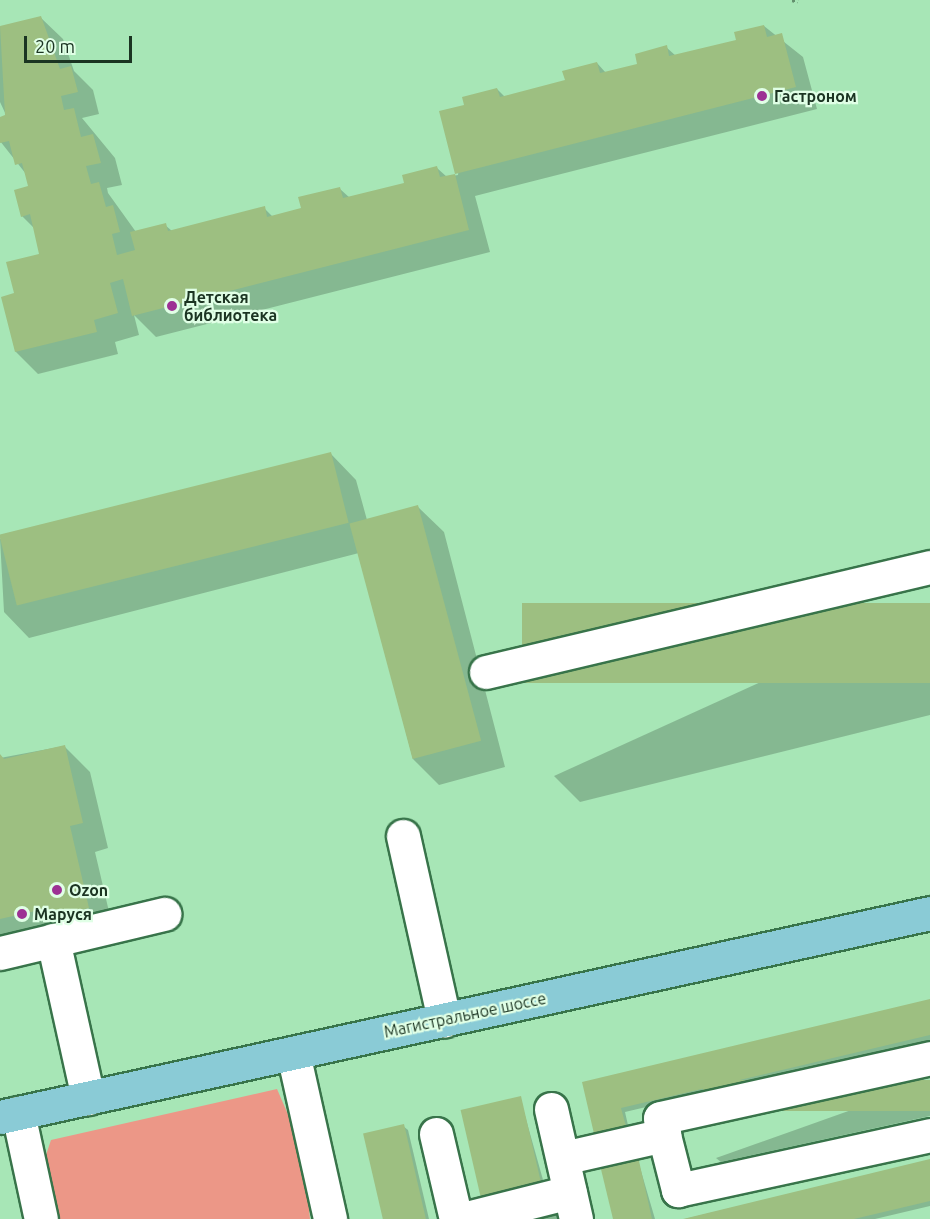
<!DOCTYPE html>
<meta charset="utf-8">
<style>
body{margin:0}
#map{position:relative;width:930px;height:1219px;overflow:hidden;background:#a7e6b6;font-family:Ubuntu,sans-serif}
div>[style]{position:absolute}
.green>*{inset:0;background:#ec9787}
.shadow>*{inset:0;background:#0003}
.building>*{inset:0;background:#9dbf81;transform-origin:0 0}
.path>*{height:4px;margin-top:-2px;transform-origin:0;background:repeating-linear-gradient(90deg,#63906e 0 3px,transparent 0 6px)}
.roads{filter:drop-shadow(2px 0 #38744a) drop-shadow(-2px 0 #38744a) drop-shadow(0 2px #38744a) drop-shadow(0 -2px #38744a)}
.minor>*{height:33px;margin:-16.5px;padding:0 16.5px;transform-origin:16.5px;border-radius:16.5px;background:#fff}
.major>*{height:33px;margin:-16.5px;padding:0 16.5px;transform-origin:16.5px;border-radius:16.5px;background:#8acbd6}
.dots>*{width:16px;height:16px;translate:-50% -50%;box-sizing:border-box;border:3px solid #e0ffe6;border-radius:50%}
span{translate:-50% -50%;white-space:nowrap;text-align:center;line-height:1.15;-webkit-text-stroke:4.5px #e0ffe6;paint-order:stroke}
.poi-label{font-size:16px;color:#1b3422;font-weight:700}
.left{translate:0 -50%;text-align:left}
.street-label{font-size:16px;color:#1b3422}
.scale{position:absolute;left:24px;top:36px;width:108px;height:27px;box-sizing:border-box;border:3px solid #1b3422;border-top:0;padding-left:8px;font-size:18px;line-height:21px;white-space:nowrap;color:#1b3422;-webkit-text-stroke:4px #e0ffe6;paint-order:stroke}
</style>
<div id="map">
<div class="green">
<div style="clip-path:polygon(277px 1089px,303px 1149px,310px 1219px,53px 1219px,45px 1158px,51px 1140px)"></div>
</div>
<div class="shadow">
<div style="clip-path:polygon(40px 17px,63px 39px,74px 71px,93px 90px,99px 114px,82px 118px,115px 158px,122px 185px,107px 188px,108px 193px,136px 232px,165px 225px,172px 231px,264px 208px,273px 217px,303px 209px,340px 189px,350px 198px,406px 184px,437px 168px,447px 177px,458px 175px,466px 106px,497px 89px,505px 97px,567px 81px,597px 63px,606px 73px,639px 65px,666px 47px,676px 56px,737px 41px,764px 26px,803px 57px,817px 109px,475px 196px,490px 252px,156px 337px,134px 315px,139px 335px,115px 342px,118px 354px,38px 374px,16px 352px,16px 294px,41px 255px,35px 229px,22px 216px,29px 187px,26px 174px,0 141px,0 118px,7px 117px,0 102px,0 27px)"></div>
<div style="clip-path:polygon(331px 454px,356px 480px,367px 520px,418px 507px,444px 532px,505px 767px,439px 785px,413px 759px,359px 553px,29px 638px,4px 612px,0 539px)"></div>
<div style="clip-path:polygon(930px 605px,930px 715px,580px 802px,554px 776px)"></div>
<div style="clip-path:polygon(64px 746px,90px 772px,108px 848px,95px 852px,114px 933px,13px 948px,0 935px,0 758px)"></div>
<div style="clip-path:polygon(930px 1001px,930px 1040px,625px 1112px,630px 1134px,583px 1083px)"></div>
<div style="clip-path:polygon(930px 1082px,930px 1116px,721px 1162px,716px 1158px)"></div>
<div style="clip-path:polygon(520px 1098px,545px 1187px,483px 1197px)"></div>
<div style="clip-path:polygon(403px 1126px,408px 1130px,429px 1219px,384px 1219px)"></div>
<div style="clip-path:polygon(636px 1154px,655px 1219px,615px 1219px)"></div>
<div style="clip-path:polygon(930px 1161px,930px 1206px,875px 1219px,685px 1219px)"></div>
<div style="clip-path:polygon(555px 1214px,560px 1219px,536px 1219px)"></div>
</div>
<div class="building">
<div style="clip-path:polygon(41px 16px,60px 69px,71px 66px,78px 92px,61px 96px,64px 110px,74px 108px,81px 137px,93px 134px,101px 163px,86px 166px,91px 184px,99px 182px,106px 207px,113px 205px,120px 232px,112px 234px,117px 255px,135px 250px,130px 232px,166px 223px,168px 231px,265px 206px,267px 217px,301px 208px,298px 197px,340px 187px,343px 198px,404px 183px,402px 175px,437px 166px,440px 177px,455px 174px,469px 230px,132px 316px,123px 279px,110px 283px,118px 313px,94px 320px,97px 332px,15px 352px,1px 297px,14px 293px,6px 262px,39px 254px,30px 214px,21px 217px,14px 190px,28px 186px,22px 163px,15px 165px,9px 141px,0 143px,0 117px,5px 115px,0 26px)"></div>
<div style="clip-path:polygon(764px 25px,767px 37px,782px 33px,796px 87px,455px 174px,439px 111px,464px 105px,462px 97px,497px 88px,500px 97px,565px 80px,562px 71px,597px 62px,600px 73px,637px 64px,635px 54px,667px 45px,669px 56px,736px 40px,734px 32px)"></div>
<div style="left:331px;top:452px;width:73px;height:342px;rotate:76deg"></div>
<div style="left:418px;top:505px;width:244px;height:71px;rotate:75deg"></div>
<div style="left:930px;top:603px;width:80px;height:408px;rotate:90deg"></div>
<div style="clip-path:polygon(65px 745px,83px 823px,70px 826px,89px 908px,42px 919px,40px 910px,0 919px,0 754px,4px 759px)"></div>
<div style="clip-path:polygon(930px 999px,930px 1035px,621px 1108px,627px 1130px,595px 1138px,582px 1082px)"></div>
<div style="left:930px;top:1080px;width:31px;height:227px;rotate:90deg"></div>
<div style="left:521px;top:1096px;width:89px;height:62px;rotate:77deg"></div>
<div style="left:404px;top:1124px;width:98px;height:42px;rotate:77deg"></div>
<div style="clip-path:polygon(637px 1152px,652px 1219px,613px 1219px,599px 1161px)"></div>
<div style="clip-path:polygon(930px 1159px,930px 1201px,854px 1219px,683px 1219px)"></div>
</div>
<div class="path">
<div style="left:792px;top:0;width:6px;rotate:18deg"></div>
</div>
<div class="roads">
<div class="minor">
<div style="left:486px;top:672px;width:456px;rotate:-13.3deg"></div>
<div style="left:403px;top:836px;width:189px;rotate:77.4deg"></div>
<div style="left:53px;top:940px;width:162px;rotate:77.5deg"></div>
<div style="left:0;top:953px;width:169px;rotate:-13.4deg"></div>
<div style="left:293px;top:1053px;width:170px;rotate:77.4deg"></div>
<div style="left:551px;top:1109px;width:113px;rotate:77.2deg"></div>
<div style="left:18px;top:1113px;width:108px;rotate:77.8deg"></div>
<div style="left:436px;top:1134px;width:87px;rotate:76.8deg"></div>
<div style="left:664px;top:1135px;width:17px;rotate:-103deg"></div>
<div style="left:660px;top:1118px;width:277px;rotate:-12.5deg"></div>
<div style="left:563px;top:1158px;width:104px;rotate:-12.8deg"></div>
<div style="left:664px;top:1135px;width:57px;rotate:75.7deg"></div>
<div style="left:678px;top:1190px;width:258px;rotate:-12.3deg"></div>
<div style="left:463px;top:1219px;width:110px;rotate:-14.2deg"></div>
</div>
<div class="major">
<div style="left:0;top:1117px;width:952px;rotate:-12.37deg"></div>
</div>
</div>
<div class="dots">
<div style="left:762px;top:96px;background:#9d3294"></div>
<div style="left:172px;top:306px;background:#9d3294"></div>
<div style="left:57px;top:890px;background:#9d3294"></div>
<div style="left:22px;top:914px;background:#9d3294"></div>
</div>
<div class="poi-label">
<span class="left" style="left:774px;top:96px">Гастроном</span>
<span class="left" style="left:184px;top:306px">Детская<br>библиотека</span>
<span class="left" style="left:69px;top:890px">Ozon</span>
<span class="left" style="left:34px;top:914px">Маруся</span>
</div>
<div class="street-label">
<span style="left:465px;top:1015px;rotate:-12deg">Магистральное шоссе</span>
</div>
<div class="scale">20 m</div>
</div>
